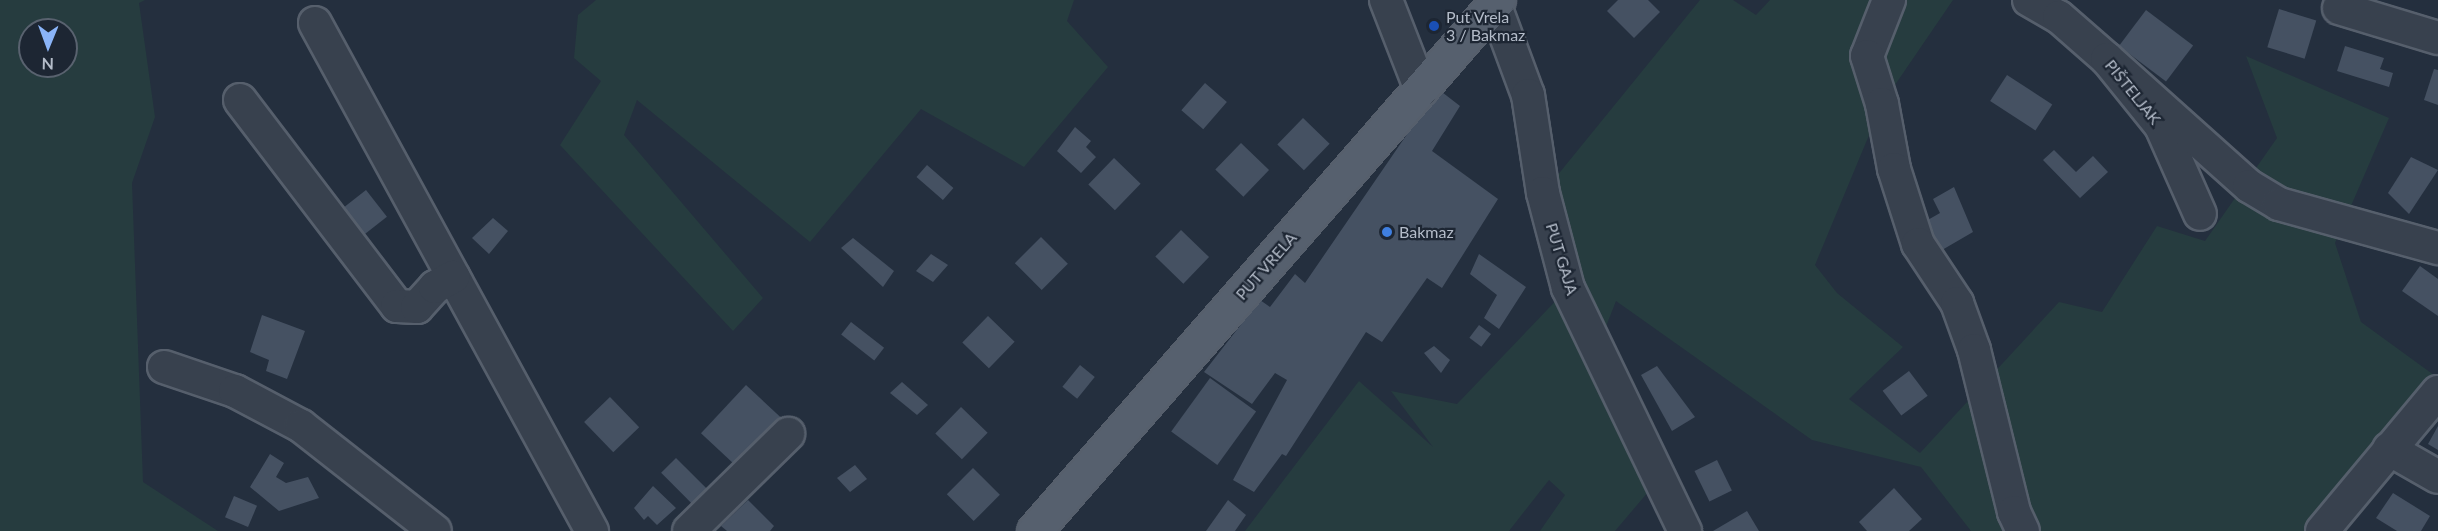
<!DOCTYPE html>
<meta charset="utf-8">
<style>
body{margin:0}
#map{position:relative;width:2438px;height:531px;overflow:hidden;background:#242f3e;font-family:Lato,sans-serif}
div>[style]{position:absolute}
.green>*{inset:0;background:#263c3f}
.building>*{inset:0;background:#455162;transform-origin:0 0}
.roads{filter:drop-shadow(2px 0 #565f6c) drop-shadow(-2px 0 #565f6c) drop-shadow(0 2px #565f6c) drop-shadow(0 -2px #565f6c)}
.minor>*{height:32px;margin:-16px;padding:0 16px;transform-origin:16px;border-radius:16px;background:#38414e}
.major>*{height:33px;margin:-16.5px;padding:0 16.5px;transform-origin:16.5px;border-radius:16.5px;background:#56606e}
.dots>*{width:16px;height:16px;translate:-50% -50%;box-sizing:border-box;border:3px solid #1d2633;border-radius:50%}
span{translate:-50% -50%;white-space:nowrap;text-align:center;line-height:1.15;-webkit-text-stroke:4.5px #1d2633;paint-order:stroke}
.poi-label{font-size:16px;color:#b4bcc9}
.left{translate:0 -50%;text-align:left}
.street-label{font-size:16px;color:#b4bcc9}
.north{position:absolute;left:18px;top:18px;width:60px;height:60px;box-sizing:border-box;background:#1d2633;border:2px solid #59626f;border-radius:50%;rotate:181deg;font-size:16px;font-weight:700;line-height:24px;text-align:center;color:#b4bcc9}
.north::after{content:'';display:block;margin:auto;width:21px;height:27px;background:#8ab4f8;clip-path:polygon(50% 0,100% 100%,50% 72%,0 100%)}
</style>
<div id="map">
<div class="green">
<div style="clip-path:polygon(evenodd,0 0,145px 0,139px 3px,155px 117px,132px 183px,143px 482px,218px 531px,0 531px,0 0,30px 30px,66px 30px,66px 66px,30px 66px,30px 30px)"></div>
<div style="clip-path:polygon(596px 0,1074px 0,1067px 21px,1108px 67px,1024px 167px,921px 109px,810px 242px,637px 100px,624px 135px,763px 298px,733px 331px,560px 145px,601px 81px,574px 58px,578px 15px)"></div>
<div style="clip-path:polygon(1700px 0,1733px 0,1756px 15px,1770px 0,1953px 0,1882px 104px,1815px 265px,1837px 293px,1903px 347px,1849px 399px,1920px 453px,2059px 302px,2102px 312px,2157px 226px,2205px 241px,2277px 138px,2246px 56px,2389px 118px,2335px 243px,2361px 322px,2438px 378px,2322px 531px,1971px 531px,1921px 467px,1812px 440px,1616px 301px,1605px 329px,1660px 478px,1615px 531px,1540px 531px,1565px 495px,1549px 480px,1509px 531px,1245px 531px,1359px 381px,1433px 447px,1391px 391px,1457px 404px,1568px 288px,1543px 193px)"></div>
</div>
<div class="building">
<div style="clip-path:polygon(1618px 0,1648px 0,1660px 12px,1634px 38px,1607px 11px)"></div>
<div style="left:2279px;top:9px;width:39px;height:40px;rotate:17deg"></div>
<div style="left:2146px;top:10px;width:59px;height:45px;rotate:37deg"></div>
<div style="clip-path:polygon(2345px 46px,2384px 58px,2380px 69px,2393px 73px,2389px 87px,2337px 71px)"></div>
<div style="clip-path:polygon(2434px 69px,2438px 70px,2438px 105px,2424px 100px)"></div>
<div style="left:2007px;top:75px;width:54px;height:31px;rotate:33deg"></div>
<div style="left:1205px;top:83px;width:29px;height:36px;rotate:41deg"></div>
<div style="clip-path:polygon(1438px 89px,1460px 106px,1432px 151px,1498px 199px,1442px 288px,1427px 278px,1382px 342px,1366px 332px,1286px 456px,1282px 454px,1254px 492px,1233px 480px,1287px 380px,1275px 373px,1252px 404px,1204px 372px,1260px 300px,1270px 307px,1295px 274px,1305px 283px)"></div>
<div style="left:1303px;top:118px;width:37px;height:37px;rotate:44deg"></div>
<div style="clip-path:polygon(1075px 127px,1091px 141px,1086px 147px,1096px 157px,1081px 173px,1057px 151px)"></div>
<div style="left:1241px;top:143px;width:39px;height:37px;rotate:44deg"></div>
<div style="clip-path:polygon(2054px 150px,2076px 172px,2093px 156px,2108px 172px,2080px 198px,2043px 160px)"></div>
<div style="clip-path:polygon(2411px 157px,2438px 170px,2409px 214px,2388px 193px)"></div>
<div style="left:1114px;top:158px;width:37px;height:37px;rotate:44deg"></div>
<div style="left:927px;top:165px;width:35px;height:16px;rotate:41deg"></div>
<div style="clip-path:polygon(1954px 187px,1973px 232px,1942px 250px,1926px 221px,1940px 213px,1933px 199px)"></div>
<div style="left:366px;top:190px;width:34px;height:38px;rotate:52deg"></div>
<div style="clip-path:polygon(493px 218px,508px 231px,489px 254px,472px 238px)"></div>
<div style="left:1181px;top:230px;width:39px;height:37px;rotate:44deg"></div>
<div style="left:1041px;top:237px;width:38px;height:37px;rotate:45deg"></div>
<div style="clip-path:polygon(853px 238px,894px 271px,883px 287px,841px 248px)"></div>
<div style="clip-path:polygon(931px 254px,948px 265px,933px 282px,916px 271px)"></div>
<div style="clip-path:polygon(1479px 254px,1526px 287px,1499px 329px,1484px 318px,1497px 295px,1470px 274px)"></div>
<div style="clip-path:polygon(2420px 266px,2438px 279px,2438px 316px,2402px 291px)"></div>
<div style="clip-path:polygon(262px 315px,305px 331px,287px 379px,266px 371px,269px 360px,250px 352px)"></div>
<div style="left:988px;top:316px;width:37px;height:37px;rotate:44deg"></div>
<div style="left:851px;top:322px;width:42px;height:16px;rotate:38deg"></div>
<div style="left:1479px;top:325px;width:15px;height:16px;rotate:37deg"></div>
<div style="clip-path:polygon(1434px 346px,1450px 360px,1441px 373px,1424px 353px)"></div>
<div style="left:1080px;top:365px;width:19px;height:28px;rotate:39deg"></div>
<div style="clip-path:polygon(1657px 366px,1695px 417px,1672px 431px,1641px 375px)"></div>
<div style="left:1909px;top:371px;width:31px;height:33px;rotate:53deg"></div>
<div style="left:1210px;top:378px;width:57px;height:66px;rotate:36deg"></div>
<div style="clip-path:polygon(902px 382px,928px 405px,917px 415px,890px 393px)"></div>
<div style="left:746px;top:385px;width:51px;height:66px;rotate:43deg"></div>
<div style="left:610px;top:397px;width:42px;height:36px;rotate:46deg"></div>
<div style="left:961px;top:407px;width:37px;height:37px;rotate:44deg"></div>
<div style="clip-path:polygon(2438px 426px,2438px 450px,2428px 444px)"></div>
<div style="clip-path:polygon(270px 454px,284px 463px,276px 477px,286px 483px,308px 477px,319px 498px,279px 511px,250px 487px)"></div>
<div style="left:676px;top:458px;width:44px;height:21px;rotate:45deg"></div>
<div style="left:1717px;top:460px;width:34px;height:25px;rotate:64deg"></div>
<div style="clip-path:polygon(855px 465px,867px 479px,850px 492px,837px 478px)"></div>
<div style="left:973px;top:468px;width:38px;height:37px;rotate:45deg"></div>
<div style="clip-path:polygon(653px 486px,676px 508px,657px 525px,648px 516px,644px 520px,634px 508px)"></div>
<div style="clip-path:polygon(1894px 488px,1922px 519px,1909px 531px,1867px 531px,1859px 522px)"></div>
<div style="clip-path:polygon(2393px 493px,2430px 516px,2421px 531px,2397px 531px,2376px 518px)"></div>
<div style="left:234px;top:496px;width:25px;height:23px;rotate:23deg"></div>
<div style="clip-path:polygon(748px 500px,774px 526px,770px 531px,727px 531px,721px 526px)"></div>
<div style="clip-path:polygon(1228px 500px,1246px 515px,1235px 531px,1206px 531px)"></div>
<div style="clip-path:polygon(1747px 511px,1759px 531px,1713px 531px)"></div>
</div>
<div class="roads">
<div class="minor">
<div style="left:1386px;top:0;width:97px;rotate:68.7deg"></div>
<div style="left:1889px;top:0;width:60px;rotate:111.4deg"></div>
<div style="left:1867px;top:56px;width:50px;rotate:72.6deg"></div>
<div style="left:1882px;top:104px;width:66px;rotate:79.5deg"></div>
<div style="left:1894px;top:169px;width:79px;rotate:72.3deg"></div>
<div style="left:1918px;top:244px;width:71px;rotate:56.5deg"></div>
<div style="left:1957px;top:303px;width:50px;rotate:70.1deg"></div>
<div style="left:1974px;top:350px;width:167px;rotate:76.1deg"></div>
<div style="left:2014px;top:512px;width:21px;rotate:65deg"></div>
<div style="left:2029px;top:0;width:34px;rotate:30deg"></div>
<div style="left:2059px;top:17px;width:64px;rotate:41.2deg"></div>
<div style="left:2107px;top:59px;width:86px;rotate:51.1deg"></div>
<div style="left:2161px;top:126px;width:96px;rotate:66.1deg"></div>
<div style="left:1495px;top:6px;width:95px;rotate:69.7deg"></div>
<div style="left:1528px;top:95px;width:99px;rotate:81.3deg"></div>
<div style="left:1543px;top:193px;width:98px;rotate:75.3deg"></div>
<div style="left:1568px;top:288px;width:270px;rotate:64.3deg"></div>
<div style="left:2339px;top:8px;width:103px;rotate:16.9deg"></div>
<div style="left:315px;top:23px;width:579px;rotate:61.4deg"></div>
<div style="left:2107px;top:59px;width:191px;rotate:41.8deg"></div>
<div style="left:2249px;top:186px;width:35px;rotate:31deg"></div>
<div style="left:2279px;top:204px;width:165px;rotate:15.5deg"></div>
<div style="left:240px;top:100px;width:259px;rotate:52.7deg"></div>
<div style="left:397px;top:306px;width:20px;rotate:3deg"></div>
<div style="left:417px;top:307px;width:27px;rotate:-48deg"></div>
<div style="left:435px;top:287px;width:21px;rotate:-29deg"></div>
<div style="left:164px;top:367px;width:75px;rotate:18.7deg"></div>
<div style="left:235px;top:391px;width:75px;rotate:27.9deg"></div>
<div style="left:301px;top:426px;width:170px;rotate:38.1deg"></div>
<div style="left:2389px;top:449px;width:56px;rotate:29.7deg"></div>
<div style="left:689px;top:531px;width:139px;rotate:-44.4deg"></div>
<div style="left:2322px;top:531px;width:181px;rotate:-50.2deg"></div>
</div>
<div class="major">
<div style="left:1034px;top:531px;width:705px;rotate:-48.85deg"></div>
</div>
</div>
<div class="dots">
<div style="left:1434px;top:26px;background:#1a4fb4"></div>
<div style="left:1387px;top:232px;background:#3f7fe0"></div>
</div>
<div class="poi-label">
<span class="left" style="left:1446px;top:26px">Put Vrela<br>3 / Bakmaz</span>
<span class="left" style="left:1399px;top:232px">Bakmaz</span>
</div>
<div class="street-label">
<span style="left:2133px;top:92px;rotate:51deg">PIŠTELJAK</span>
<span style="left:1562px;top:259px;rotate:73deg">PUT GAJA</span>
<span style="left:1266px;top:266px;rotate:-49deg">PUT VRELA</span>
</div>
<div class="north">N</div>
</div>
